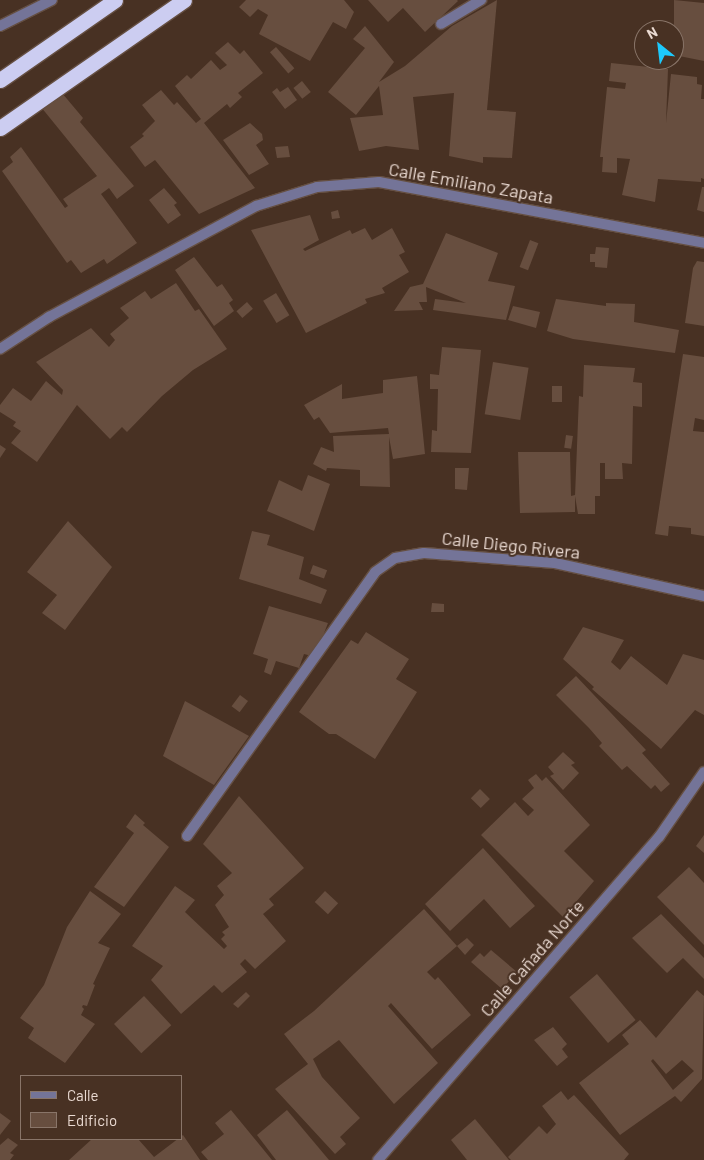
<!DOCTYPE html>
<meta charset="utf-8">
<style>
body{margin:0}
#map{position:relative;width:704px;height:1160px;overflow:hidden;background:#483123;font-family:Barlow,sans-serif}
div>[style]{position:absolute}
.building>*{inset:0;background:#674e3f;transform-origin:0 0}
.roads{filter:drop-shadow(1px 0 #654f42) drop-shadow(-1px 0 #654f42) drop-shadow(0 1px #654f42) drop-shadow(0 -1px #654f42)}
.minor>*{height:10px;margin:-5px;padding:0 5px;transform-origin:5px;border-radius:5px;background:#747498}
.tertiary>*{height:10px;margin:-5px;padding:0 5px;transform-origin:5px;border-radius:5px;background:#747498}
.motorway>*{height:15px;margin:-7.5px;padding:0 7.5px;transform-origin:7.5px;border-radius:7.5px;background:#cccdf1}
span{translate:-50% -50%;white-space:nowrap;text-align:center;line-height:1.15;-webkit-text-stroke:4px #483123;paint-order:stroke}
.street-label{font-size:18px;color:#eadad2}
.legend{position:absolute;left:20px;top:1075px;width:162px;height:65px;box-sizing:border-box;background:#483123;border:1px solid #897569;margin:0;padding:6px 9px;list-style:none;font-size:15px;color:#eadad2}
.legend li{display:flex;align-items:center;gap:10px;height:25px}
.legend b{width:25px;border:1px solid #897569}
.north{position:absolute;left:634px;top:20px;width:50px;height:50px;box-sizing:border-box;background:#483123;border:1px solid #897569;border-radius:50%;rotate:331deg;font-size:14px;font-weight:700;line-height:20px;text-align:center;color:#eadad2}
.north::after{content:'';display:block;margin:auto;width:18px;height:22px;background:#1dc9fc;clip-path:polygon(50% 0,100% 100%,50% 72%,0 100%)}
</style>
<div id="map">
<div class="building">
<div style="clip-path:polygon(246px 0,344px 0,354px 12px,346px 29px,333px 22px,310px 61px,259px 34px,268px 15px,258px 9px,250px 17px,239px 7px)"></div>
<div style="clip-path:polygon(368px 0,457px 0,458px 1px,425px 32px,403px 8px,388px 22px)"></div>
<div style="clip-path:polygon(497px 0,487px 110px,516px 112px,512px 158px,483px 157px,483px 163px,449px 156px,454px 93px,413px 97px,419px 150px,386px 146px,359px 151px,350px 118px,383px 115px,379px 86px,356px 115px,328px 92px,365px 48px,353px 39px,365px 26px,394px 62px,379px 82px,405px 66px,452px 26px)"></div>
<div style="clip-path:polygon(674px 0,704px 3px,704px 61px,674px 55px)"></div>
<div style="clip-path:polygon(228px 42px,240px 54px,244px 50px,263px 73px,238px 93px,242px 97px,230px 108px,227px 104px,204px 123px,255px 188px,199px 214px,155px 160px,145px 167px,130px 147px,144px 136px,142px 134px,155px 121px,142px 105px,161px 90px,174px 105px,177px 102px,196px 123px,201px 119px,175px 86px,187px 75px,191px 79px,211px 60px,220px 70px,227px 65px,215px 53px)"></div>
<div style="left:276px;top:47px;width:28px;height:8px;rotate:49deg"></div>
<div style="clip-path:polygon(611px 63px,668px 69px,666px 123px,671px 74px,697px 77px,697px 84px,702px 85px,701px 99px,704px 99px,704px 179px,701px 178px,701px 182px,658px 179px,655px 202px,622px 195px,630px 159px,617px 158px,617px 173px,602px 172px,603px 157px,600px 157px,607px 87px,625px 89px,626px 83px,609px 81px)"></div>
<div style="left:302px;top:81px;width:14px;height:11px;rotate:51deg"></div>
<div style="clip-path:polygon(288px 87px,297px 100px,285px 109px,272px 92px,277px 88px,280px 92px)"></div>
<div style="clip-path:polygon(62px 93px,83px 118px,80px 122px,134px 186px,117px 199px,109px 188px,101px 194px,137px 243px,107px 264px,104px 259px,81px 273px,71px 260px,67px 263px,2px 171px,13px 162px,10px 157px,21px 147px,65px 208px,68px 206px,63px 199px,97px 176px,41px 107px)"></div>
<div style="clip-path:polygon(250px 123px,262px 134px,263px 140px,256px 145px,269px 164px,249px 175px,223px 140px)"></div>
<div style="clip-path:polygon(288px 146px,290px 157px,277px 158px,275px 147px)"></div>
<div style="clip-path:polygon(702px 187px,704px 187px,704px 212px,697px 210px)"></div>
<div style="clip-path:polygon(164px 188px,177px 203px,174px 205px,181px 215px,168px 224px,149px 200px)"></div>
<div style="clip-path:polygon(338px 210px,340px 218px,332px 219px,331px 212px)"></div>
<div style="clip-path:polygon(310px 215px,319px 240px,303px 249px,305px 251px,350px 230px,352px 234px,365px 228px,372px 240px,392px 228px,405px 252px,399px 255px,409px 272px,382px 288px,385px 293px,365px 299px,367px 303px,306px 333px,251px 230px)"></div>
<div style="clip-path:polygon(446px 233px,498px 253px,488px 281px,515px 286px,506px 320px,433px 310px,435px 299px,466px 303px,426px 287px,427px 302px,419px 302px,423px 310px,394px 311px,410px 287px,423px 284px)"></div>
<div style="left:530px;top:240px;width:9px;height:29px;rotate:21deg"></div>
<div style="clip-path:polygon(596px 247px,609px 248px,607px 268px,595px 267px,595px 262px,590px 262px,590px 254px,595px 254px)"></div>
<div style="clip-path:polygon(194px 257px,217px 287px,222px 284px,233px 300px,229px 303px,234px 311px,214px 326px,175px 270px)"></div>
<div style="clip-path:polygon(697px 261px,704px 262px,704px 326px,685px 323px,693px 268px)"></div>
<div style="clip-path:polygon(176px 283px,195px 311px,199px 309px,227px 349px,193px 370px,162px 396px,127px 432px,122px 427px,110px 439px,77px 405px,37px 462px,11px 443px,21px 431px,13px 426px,16px 422px,0 412px,0 405px,13px 388px,31px 401px,46px 381px,62px 395px,63px 390px,36px 362px,91px 328px,109px 347px,115px 340px,110px 334px,129px 318px,120px 308px,145px 291px,151px 299px)"></div>
<div style="left:276px;top:293px;width:26px;height:15px;rotate:59deg"></div>
<div style="clip-path:polygon(556px 299px,606px 306px,606px 303px,635px 304px,634px 322px,679px 330px,675px 353px,573px 339px,547px 331px)"></div>
<div style="left:247px;top:302px;width:9px;height:14px;rotate:49deg"></div>
<div style="clip-path:polygon(513px 306px,540px 312px,536px 328px,508px 320px)"></div>
<div style="clip-path:polygon(442px 347px,481px 350px,471px 453px,431px 452px,432px 430px,437px 431px,438px 389px,430px 389px,430px 374px,439px 375px)"></div>
<div style="clip-path:polygon(683px 354px,704px 357px,704px 420px,695px 418px,693px 431px,704px 432px,704px 536px,691px 534px,691px 528px,669px 526px,668px 536px,655px 534px)"></div>
<div style="left:493px;top:362px;width:36px;height:53px;rotate:9deg"></div>
<div style="clip-path:polygon(584px 365px,635px 368px,633px 382px,642px 383px,642px 407px,633px 406px,632px 464px,622px 463px,623px 479px,605px 479px,605px 463px,600px 463px,600px 496px,595px 496px,595px 514px,578px 514px,575px 496px,579px 396px,583px 397px)"></div>
<div style="clip-path:polygon(417px 376px,425px 454px,393px 459px,389px 437px,390px 487px,360px 486px,360px 470px,327px 468px,326px 471px,313px 464px,321px 447px,334px 452px,333px 436px,389px 434px,388px 428px,330px 433px,319px 417px,314px 420px,304px 405px,342px 384px,342px 399px,383px 393px,383px 380px)"></div>
<div style="left:552px;top:386px;width:10px;height:16px"></div>
<div style="left:566px;top:435px;width:7px;height:13px;rotate:8deg"></div>
<div style="clip-path:polygon(0 445px,6px 449px,0 458px)"></div>
<div style="clip-path:polygon(518px 452px,570px 452px,571px 496px,575px 495px,575px 512px,520px 513px)"></div>
<div style="clip-path:polygon(455px 468px,469px 468px,467px 490px,455px 489px)"></div>
<div style="clip-path:polygon(308px 475px,330px 484px,314px 531px,267px 511px,279px 480px,302px 491px)"></div>
<div style="clip-path:polygon(68px 521px,112px 567px,65px 630px,42px 613px,57px 595px,27px 572px)"></div>
<div style="clip-path:polygon(252px 531px,270px 535px,267px 545px,304px 557px,299px 579px,327px 590px,321px 604px,239px 579px)"></div>
<div style="left:313px;top:565px;width:15px;height:9px;rotate:20deg"></div>
<div style="clip-path:polygon(432px 603px,444px 604px,444px 612px,431px 612px)"></div>
<div style="clip-path:polygon(269px 606px,328px 623px,319px 646px,312px 656px,304px 654px,299px 668px,276px 661px,271px 675px,264px 672px,268px 659px,253px 654px)"></div>
<div style="clip-path:polygon(583px 627px,624px 640px,611px 662px,620px 670px,631px 656px,667px 685px,683px 654px,704px 660px,704px 715px,695px 710px,661px 749px,592px 689px,594px 687px,563px 659px)"></div>
<div style="clip-path:polygon(366px 632px,409px 659px,396px 679px,417px 692px,375px 759px,336px 734px,329px 734px,299px 712px,351px 640px,358px 644px)"></div>
<div style="clip-path:polygon(576px 676px,646px 750px,642px 753px,670px 784px,661px 792px,655px 785px,651px 789px,627px 766px,622px 770px,599px 746px,602px 743px,589px 728px,556px 695px)"></div>
<div style="left:240px;top:695px;width:10px;height:14px;rotate:37deg"></div>
<div style="clip-path:polygon(185px 701px,249px 736px,214px 785px,163px 756px)"></div>
<div style="clip-path:polygon(563px 752px,575px 763px,571px 765px,579px 773px,563px 790px,550px 776px,554px 774px,548px 767px)"></div>
<div style="clip-path:polygon(536px 774px,542px 781px,546px 777px,590px 825px,564px 851px,594px 881px,563px 917px,481px 835px,515px 802px,528px 816px,534px 810px,522px 799px,534px 788px,528px 780px)"></div>
<div style="left:480px;top:789px;width:14px;height:13px;rotate:45deg"></div>
<div style="clip-path:polygon(239px 796px,304px 868px,269px 899px,274px 905px,263px 914px,286px 941px,255px 969px,245px 959px,240px 964px,247px 972px,222px 993px,214px 985px,181px 1014px,151px 980px,163px 966px,132px 946px,175px 886px,195px 900px,185px 912px,224px 949px,227px 946px,221px 939px,225px 935px,222px 932px,229px 927px,215px 905px,224px 895px,217px 886px,232px 873px,203px 844px)"></div>
<div style="clip-path:polygon(135px 814px,145px 823px,143px 825px,169px 847px,124px 907px,94px 887px,134px 833px,126px 827px)"></div>
<div style="clip-path:polygon(704px 835px,704px 853px,696px 846px)"></div>
<div style="clip-path:polygon(483px 848px,535px 906px,510px 928px,484px 899px,450px 931px,425px 904px)"></div>
<div style="clip-path:polygon(689px 867px,704px 883px,704px 945px,657px 897px)"></div>
<div style="clip-path:polygon(90px 891px,121px 914px,98px 943px,110px 948px,93px 984px,95px 985px,87px 1006px,83px 1005px,82px 1007px,84px 1009px,81px 1015px,95px 1024px,65px 1063px,28px 1038px,34px 1028px,20px 1018px,44px 985px,67px 927px)"></div>
<div style="left:325px;top:891px;width:18px;height:15px;rotate:43deg"></div>
<div style="clip-path:polygon(424px 909px,457px 946px,467px 938px,474px 945px,465px 955px,457px 946px,427px 972px,435px 980px,438px 977px,471px 1015px,432px 1049px,391px 1003px,388px 1006px,438px 1063px,394px 1104px,339px 1040px,313px 1059px,322px 1077px,360px 1118px,340px 1137px,346px 1144px,335px 1154px,275px 1089px,308px 1064px,284px 1034px,314px 1011px)"></div>
<div style="clip-path:polygon(661px 914px,704px 958px,704px 979px,683px 958px,667px 973px,632px 938px)"></div>
<div style="clip-path:polygon(491px 950px,517px 972px,502px 989px,471px 962px,480px 953px,484px 957px)"></div>
<div style="left:597px;top:974px;width:60px;height:36px;rotate:50deg"></div>
<div style="clip-path:polygon(evenodd,697px 990px,704px 996px,702px 1079px,681px 1102px,675px 1096px,620px 1135px,579px 1083px,629px 1044px,622px 1035px,640px 1020px,656px 1038px,697px 990px,653px 1059px,666px 1074px,682px 1060px,694px 1071px,673px 1090px,651px 1061px,653px 1059px)"></div>
<div style="clip-path:polygon(246px 992px,250px 996px,238px 1008px,233px 1004px)"></div>
<div style="left:144px;top:996px;width:40px;height:41px;rotate:47deg"></div>
<div style="clip-path:polygon(553px 1027px,567px 1044px,562px 1049px,568px 1057px,557px 1066px,534px 1040px)"></div>
<div style="clip-path:polygon(561px 1091px,568px 1100px,574px 1095px,629px 1154px,624px 1160px,511px 1160px,508px 1157px,539px 1126px,547px 1134px,556px 1124px,542px 1106px)"></div>
<div style="clip-path:polygon(231px 1110px,272px 1160px,208px 1160px,201px 1152px,224px 1134px,215px 1123px)"></div>
<div style="clip-path:polygon(287px 1110px,329px 1160px,276px 1160px,257px 1135px)"></div>
<div style="clip-path:polygon(0 1113px,11px 1121px,0 1135px)"></div>
<div style="clip-path:polygon(475px 1119px,509px 1160px,467px 1160px,451px 1140px)"></div>
<div style="clip-path:polygon(183px 1135px,200px 1160px,69px 1160px,92px 1139px,138px 1139px,154px 1157px)"></div>
<div style="clip-path:polygon(8px 1138px,18px 1145px,10px 1153px,14px 1155px,10px 1160px,0 1160px,0 1145px)"></div>
</div>
<div class="roads">
<div class="minor">
<div style="left:441px;top:24px;width:47px;rotate:-31deg"></div>
<div style="left:0;top:26px;width:58px;rotate:-26.6deg"></div>
<div style="left:0;top:349px;width:59px;rotate:-33.1deg"></div>
<div style="left:49px;top:317px;width:235px;rotate:-28.2deg"></div>
<div style="left:256px;top:206px;width:64px;rotate:-17.3deg"></div>
<div style="left:317px;top:187px;width:62px;rotate:-4.6deg"></div>
<div style="left:379px;top:182px;width:331px;rotate:10.6deg"></div>
<div style="left:187px;top:836px;width:324px;rotate:-54.5deg"></div>
<div style="left:375px;top:572px;width:24px;rotate:-35deg"></div>
<div style="left:395px;top:558px;width:29px;rotate:-10deg"></div>
<div style="left:424px;top:553px;width:131px;rotate:4.4deg"></div>
<div style="left:555px;top:563px;width:153px;rotate:12.5deg"></div>
</div>
<div class="tertiary">
<div style="left:378px;top:1160px;width:428px;rotate:-49deg"></div>
<div style="left:659px;top:837px;width:79px;rotate:-55.3deg"></div>
</div>
<div class="motorway">
<div style="left:0;top:80px;width:140px;rotate:-34.8deg"></div>
<div style="left:0;top:128px;width:224px;rotate:-34.8deg"></div>
</div>
</div>
<div class="street-label">
<span style="left:471px;top:183px;rotate:10deg">Calle Emiliano Zapata</span>
<span style="left:511px;top:545px;rotate:6deg">Calle Diego Rivera</span>
<span style="left:532px;top:958px;rotate:-49deg">Calle Cañada Norte</span>
</div>
<ul class="legend">
<li><b style="height:6px;background:#747498"></b>Calle</li>
<li><b style="height:14px;background:#674e3f"></b>Edificio</li>
</ul>
<div class="north">N</div>
</div>
